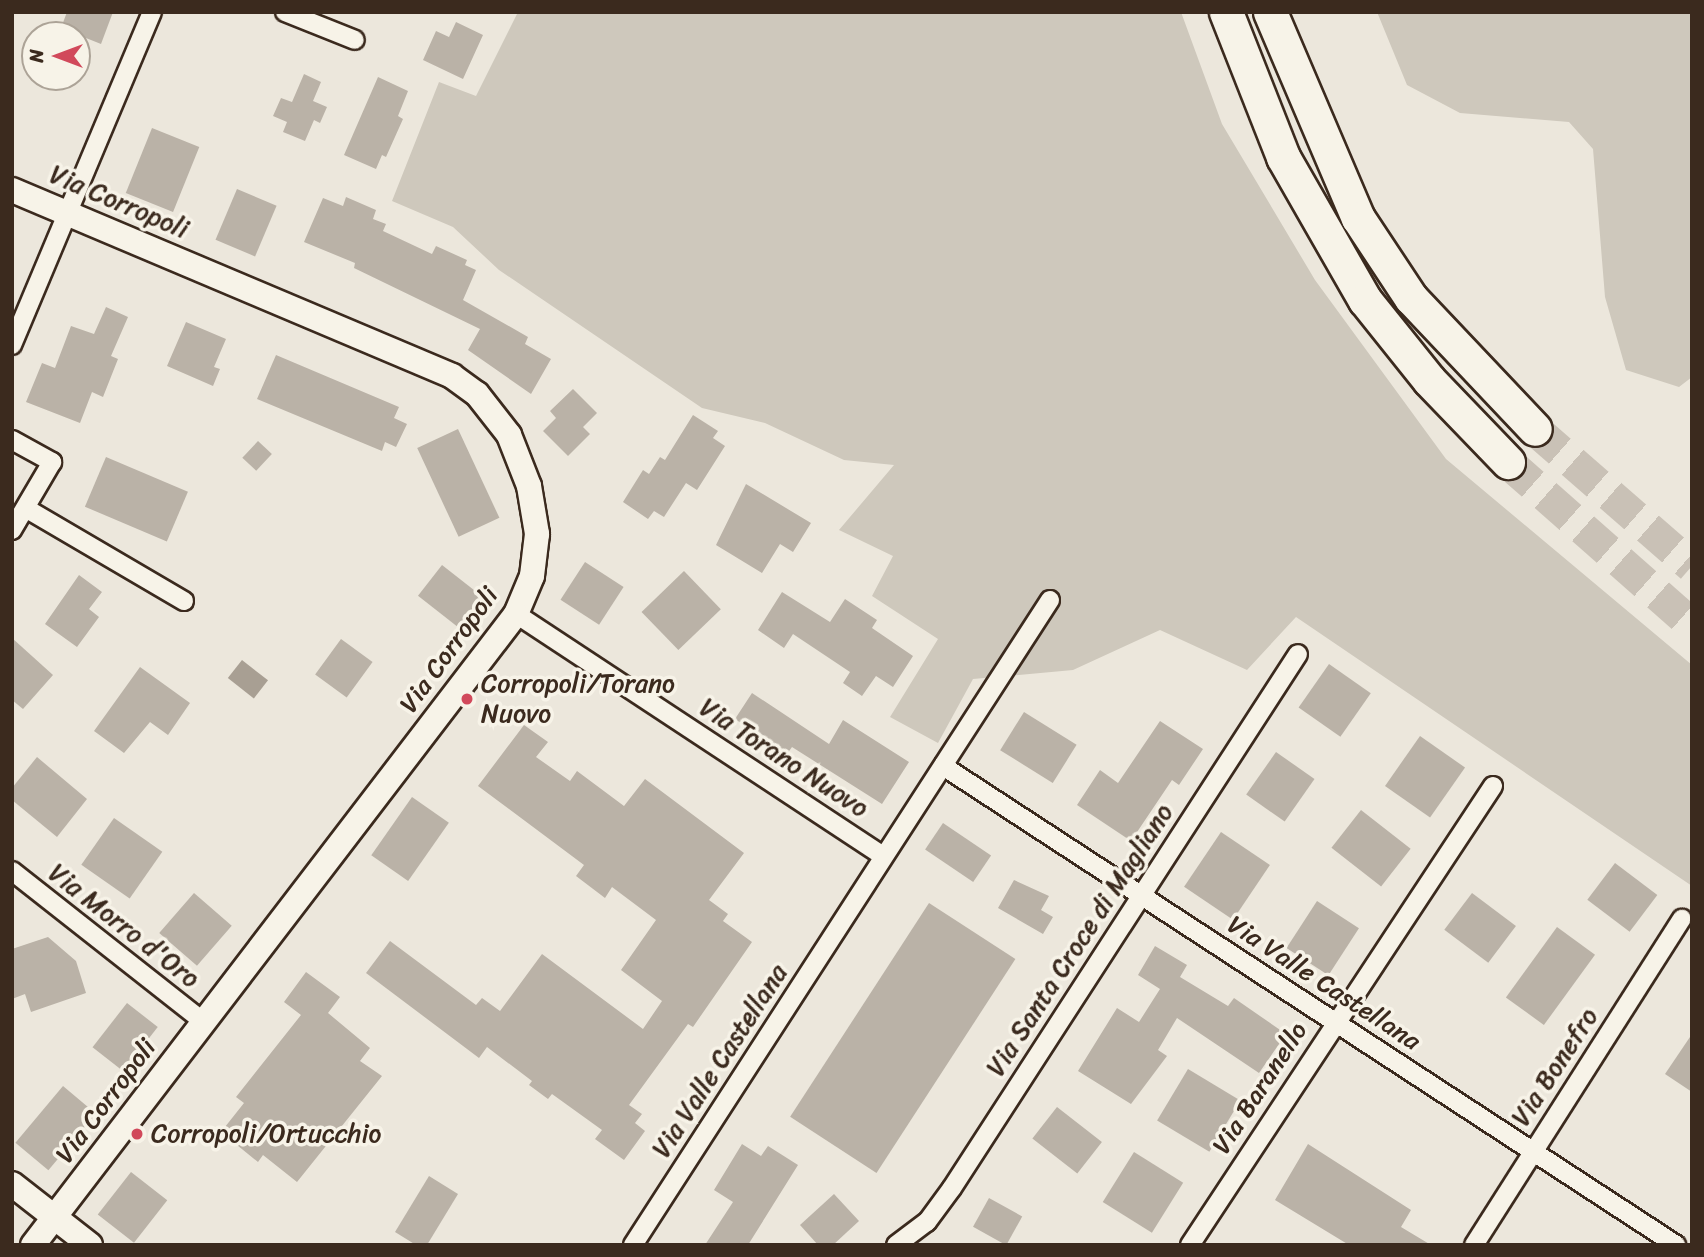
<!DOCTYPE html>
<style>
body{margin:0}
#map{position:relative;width:1704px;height:1257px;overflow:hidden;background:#ece7dc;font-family:Sriracha,sans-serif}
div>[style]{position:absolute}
.green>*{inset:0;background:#cec8bc}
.water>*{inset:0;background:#a89f93;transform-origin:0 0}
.building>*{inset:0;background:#bab2a7;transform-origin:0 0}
.highway-tunnel>*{height:33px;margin-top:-16.5px;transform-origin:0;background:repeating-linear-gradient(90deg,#c9c1b6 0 33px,transparent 0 50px)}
.roads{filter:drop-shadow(2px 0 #3b2a1e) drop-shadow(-2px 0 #3b2a1e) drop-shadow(0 2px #3b2a1e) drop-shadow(0 -2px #3b2a1e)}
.street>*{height:18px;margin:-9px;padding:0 9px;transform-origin:9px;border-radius:9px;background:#f7f3e8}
.secondary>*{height:24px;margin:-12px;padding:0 12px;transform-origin:12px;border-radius:12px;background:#f7f3e8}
.highway>*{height:33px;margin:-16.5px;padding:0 16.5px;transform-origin:16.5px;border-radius:16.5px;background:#f7f3e8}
.dots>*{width:19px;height:19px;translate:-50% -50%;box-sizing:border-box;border:4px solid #f7f3e8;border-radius:50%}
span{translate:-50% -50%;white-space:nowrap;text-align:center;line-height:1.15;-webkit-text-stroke:7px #f7f3e8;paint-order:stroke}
.street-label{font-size:26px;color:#3b2a1e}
.poi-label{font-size:26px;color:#3b2a1e}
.left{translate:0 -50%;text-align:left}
.frame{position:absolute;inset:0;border:14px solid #3b2a1e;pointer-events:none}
.north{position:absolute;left:21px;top:21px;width:70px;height:70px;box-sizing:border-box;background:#f7f3e8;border:2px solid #aca397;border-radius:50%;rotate:270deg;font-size:19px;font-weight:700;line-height:28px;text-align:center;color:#3b2a1e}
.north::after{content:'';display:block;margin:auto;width:24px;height:32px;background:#d1495b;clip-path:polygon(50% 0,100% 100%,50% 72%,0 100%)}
</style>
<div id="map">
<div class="green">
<div style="clip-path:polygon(518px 12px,1181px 12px,1222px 124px,1315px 280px,1446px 459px,1692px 665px,1692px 886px,1296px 617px,1247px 670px,1160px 630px,1073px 670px,973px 679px,938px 743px,890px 717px,938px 639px,872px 596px,893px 556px,839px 530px,894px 465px,844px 460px,765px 423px,702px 408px,499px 270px,453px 227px,392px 201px,439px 82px,476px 96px)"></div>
<div style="clip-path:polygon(1377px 12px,1692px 12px,1692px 377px,1679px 387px,1626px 370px,1605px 297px,1593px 149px,1569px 122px,1460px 113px,1407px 85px)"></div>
</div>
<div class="water">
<div style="left:242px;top:660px;width:33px;height:23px;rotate:38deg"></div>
</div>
<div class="building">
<div style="clip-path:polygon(67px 12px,113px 12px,101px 44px,61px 28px)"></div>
<div style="clip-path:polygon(456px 22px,483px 35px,463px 79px,423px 60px,436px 31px,449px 37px)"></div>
<div style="clip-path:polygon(304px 74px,321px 82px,313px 101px,327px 107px,320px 123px,314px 120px,305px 141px,283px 132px,287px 122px,273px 116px,281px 98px,292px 102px)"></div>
<div style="clip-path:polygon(378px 77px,408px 91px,398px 116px,403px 119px,386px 157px,382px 155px,376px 169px,344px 155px)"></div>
<div style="left:152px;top:128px;width:51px;height:70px;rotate:22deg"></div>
<div style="left:237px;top:189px;width:43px;height:55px;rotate:23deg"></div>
<div style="clip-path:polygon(346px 197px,376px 210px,373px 219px,386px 224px,383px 231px,432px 254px,436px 246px,467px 260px,465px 265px,476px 270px,463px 300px,528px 337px,525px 344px,551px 359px,531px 394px,468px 350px,480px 329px,354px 268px,355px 263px,304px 242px,323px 198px,343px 206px)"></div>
<div style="clip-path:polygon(106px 307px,128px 317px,111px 356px,118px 359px,103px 397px,92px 392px,80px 423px,26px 402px,42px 363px,55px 368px,71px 326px,94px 334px)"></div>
<div style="clip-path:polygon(186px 322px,226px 339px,214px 367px,220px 369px,213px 386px,167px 366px)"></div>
<div style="clip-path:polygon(276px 355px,399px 407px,394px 418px,407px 424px,396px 447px,385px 442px,382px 451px,257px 399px)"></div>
<div style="clip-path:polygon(573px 389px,597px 413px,583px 427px,590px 434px,568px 456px,543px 431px,556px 418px,550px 411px)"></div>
<div style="clip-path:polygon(693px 415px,718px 431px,713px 438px,725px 446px,697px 490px,686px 483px,664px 517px,654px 511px,648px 519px,623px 502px,643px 470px,649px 474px,660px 457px,665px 460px)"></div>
<div style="left:458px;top:429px;width:98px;height:45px;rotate:65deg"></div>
<div style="left:258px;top:441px;width:19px;height:23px;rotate:43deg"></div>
<div style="left:106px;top:457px;width:89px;height:54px;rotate:23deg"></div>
<div style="clip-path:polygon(746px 484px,811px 523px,793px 552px,780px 544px,762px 573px,716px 545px)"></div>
<div style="left:585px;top:562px;width:46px;height:45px;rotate:33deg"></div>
<div style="left:442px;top:565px;width:51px;height:39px;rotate:38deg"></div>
<div style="left:684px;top:571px;width:53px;height:59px;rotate:46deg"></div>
<div style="clip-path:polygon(79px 575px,102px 592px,89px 609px,99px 617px,77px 647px,45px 624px)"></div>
<div style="clip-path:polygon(782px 592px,830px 622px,845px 599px,877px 620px,872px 628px,913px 656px,893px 687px,876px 676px,862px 696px,843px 683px,850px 672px,793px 634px,784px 648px,758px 630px)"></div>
<div style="clip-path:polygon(12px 638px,53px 675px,23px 709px,12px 700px)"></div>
<div style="left:341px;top:639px;width:39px;height:44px;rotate:36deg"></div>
<div style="left:1329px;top:664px;width:51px;height:53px;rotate:35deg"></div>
<div style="clip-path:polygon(140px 667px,190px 703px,168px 735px,150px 722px,124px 753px,94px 731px)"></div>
<div style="clip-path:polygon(752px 693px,829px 744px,843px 720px,909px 762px,882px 804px,792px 747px,787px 754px,735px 719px)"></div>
<div style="left:1024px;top:712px;width:62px;height:45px;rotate:32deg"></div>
<div style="clip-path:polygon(1160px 721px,1203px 749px,1179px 785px,1172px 780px,1131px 841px,1077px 805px,1100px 770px,1118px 783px)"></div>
<div style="clip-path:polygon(524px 725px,548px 742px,536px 757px,570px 781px,577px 771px,624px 806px,645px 779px,744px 853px,709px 900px,728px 914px,723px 921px,752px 942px,693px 1027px,688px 1024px,629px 1105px,642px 1114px,635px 1123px,645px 1131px,624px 1160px,595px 1139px,602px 1130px,552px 1094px,548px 1099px,529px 1085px,532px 1081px,487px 1047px,479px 1058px,366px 973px,390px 941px,476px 1005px,482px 998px,500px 1011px,542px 954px,643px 1029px,662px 1001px,621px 970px,656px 920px,612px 887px,605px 898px,576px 876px,584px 865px,478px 786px)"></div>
<div style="left:1420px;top:736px;width:55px;height:61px;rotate:35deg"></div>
<div style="left:1276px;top:752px;width:47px;height:52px;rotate:35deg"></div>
<div style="clip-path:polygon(37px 757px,87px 799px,57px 837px,12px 800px,12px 788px)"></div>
<div style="left:412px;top:797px;width:45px;height:71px;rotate:35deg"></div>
<div style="left:1361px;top:810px;width:63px;height:48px;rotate:38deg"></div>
<div style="left:114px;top:818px;width:59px;height:57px;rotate:35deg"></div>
<div style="left:943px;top:823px;width:58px;height:32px;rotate:34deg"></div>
<div style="left:1221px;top:832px;width:59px;height:66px;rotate:34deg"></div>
<div style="left:1615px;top:863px;width:53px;height:46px;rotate:37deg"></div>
<div style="clip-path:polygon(1014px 880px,1049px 896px,1041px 910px,1053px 917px,1043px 934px,998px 908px)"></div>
<div style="left:194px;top:893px;width:50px;height:53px;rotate:41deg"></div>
<div style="left:1472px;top:893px;width:55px;height:46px;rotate:37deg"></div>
<div style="left:1317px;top:901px;width:50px;height:56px;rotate:33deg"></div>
<div style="left:929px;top:903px;width:103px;height:255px;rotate:33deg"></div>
<div style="left:1557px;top:927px;width:47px;height:87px;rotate:36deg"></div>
<div style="clip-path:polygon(48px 937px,76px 961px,86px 993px,31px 1012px,25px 994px,12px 999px,12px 949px)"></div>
<div style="clip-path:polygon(1155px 946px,1187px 965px,1180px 977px,1228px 1006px,1234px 998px,1286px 1034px,1259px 1073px,1177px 1018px,1158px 1050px,1167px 1056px,1131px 1104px,1078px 1071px,1117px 1008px,1139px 1022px,1160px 989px,1138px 975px)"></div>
<div style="clip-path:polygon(306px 972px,340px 997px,328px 1013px,370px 1048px,360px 1061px,382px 1076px,297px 1182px,263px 1155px,258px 1162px,221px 1132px,244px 1103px,236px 1097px,301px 1015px,284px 1002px)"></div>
<div style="left:127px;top:1003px;width:39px;height:56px;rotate:38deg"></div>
<div style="clip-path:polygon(1692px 1034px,1692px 1092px,1665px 1074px)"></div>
<div style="left:1188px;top:1069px;width:61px;height:60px;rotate:31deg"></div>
<div style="left:63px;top:1086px;width:43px;height:74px;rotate:40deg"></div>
<div style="left:1057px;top:1107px;width:57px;height:40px;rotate:38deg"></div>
<div style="clip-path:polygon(742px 1144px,761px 1156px,768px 1146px,798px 1165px,748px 1245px,705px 1245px,733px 1202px,714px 1190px)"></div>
<div style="clip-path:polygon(1308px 1144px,1411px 1210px,1401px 1227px,1431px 1245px,1349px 1245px,1275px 1200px)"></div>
<div style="left:1134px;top:1152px;width:58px;height:59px;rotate:32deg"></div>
<div style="left:131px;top:1172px;width:46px;height:54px;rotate:38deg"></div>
<div style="clip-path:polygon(429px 1176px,458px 1194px,427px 1245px,416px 1245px,395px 1232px)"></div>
<div style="clip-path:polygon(834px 1194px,859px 1221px,833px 1245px,818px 1245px,800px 1225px)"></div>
<div style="left:989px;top:1198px;width:38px;height:33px;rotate:29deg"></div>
</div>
<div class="highway-tunnel">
<div style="left:1535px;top:429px;width:208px;rotate:41.1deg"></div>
<div style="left:1508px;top:462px;width:245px;rotate:41.4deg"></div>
</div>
<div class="roads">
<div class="street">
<div style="left:285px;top:12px;width:75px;rotate:21.8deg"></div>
<div style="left:12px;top:345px;width:361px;rotate:-67.2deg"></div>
<div style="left:12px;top:440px;width:46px;rotate:28.8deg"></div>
<div style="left:52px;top:462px;width:79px;rotate:120.5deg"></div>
<div style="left:27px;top:509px;width:182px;rotate:30.4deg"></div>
<div style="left:516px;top:614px;width:438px;rotate:33.4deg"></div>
<div style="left:943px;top:766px;width:876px;rotate:33.16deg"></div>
<div style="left:12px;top:871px;width:244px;rotate:38.2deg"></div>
<div style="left:633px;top:1245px;width:768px;rotate:-57.12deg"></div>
<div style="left:896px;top:1245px;width:39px;rotate:-37deg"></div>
<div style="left:927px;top:1222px;width:42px;rotate:-53.7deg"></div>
<div style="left:952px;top:1188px;width:636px;rotate:-57.06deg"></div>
<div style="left:1190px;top:1245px;width:550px;rotate:-56.57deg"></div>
<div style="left:1474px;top:1245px;width:387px;rotate:-57.5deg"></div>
</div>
<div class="secondary">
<div style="left:12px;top:190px;width:478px;rotate:22.9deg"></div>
<div style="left:452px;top:376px;width:31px;rotate:36deg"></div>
<div style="left:477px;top:394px;width:52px;rotate:52deg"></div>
<div style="left:509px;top:435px;width:55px;rotate:68.6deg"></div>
<div style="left:529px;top:486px;width:49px;rotate:80.5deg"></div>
<div style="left:537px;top:534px;width:42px;rotate:96.8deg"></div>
<div style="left:532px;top:576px;width:41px;rotate:112.8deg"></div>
<div style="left:516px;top:614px;width:795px;rotate:127.43deg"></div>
<div style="left:12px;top:1184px;width:99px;rotate:38deg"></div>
</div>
<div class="highway">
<div style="left:1226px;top:12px;width:156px;rotate:68.5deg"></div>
<div style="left:1283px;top:157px;width:165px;rotate:60.2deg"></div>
<div style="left:1365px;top:300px;width:102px;rotate:51.3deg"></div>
<div style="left:1429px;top:380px;width:114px;rotate:46.1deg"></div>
<div style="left:1270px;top:12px;width:224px;rotate:66.9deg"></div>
<div style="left:1358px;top:218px;width:96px;rotate:56.5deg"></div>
<div style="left:1411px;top:298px;width:180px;rotate:46.6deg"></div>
</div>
</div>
<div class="dots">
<div style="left:467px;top:699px;background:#d1495b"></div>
<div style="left:137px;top:1134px;background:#d1495b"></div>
</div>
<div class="street-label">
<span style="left:119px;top:202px;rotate:23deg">Via Corropoli</span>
<span style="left:449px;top:650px;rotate:-54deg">Via Corropoli</span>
<span style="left:784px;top:758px;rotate:33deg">Via Torano Nuovo</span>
<span style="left:124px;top:926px;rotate:38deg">Via Morro d'Oro</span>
<span style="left:1080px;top:940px;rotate:-57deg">Via Santa Croce di Magliano</span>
<span style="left:1324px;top:983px;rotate:33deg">Via Valle Castellana</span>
<span style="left:720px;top:1061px;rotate:-57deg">Via Valle Castellana</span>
<span style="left:1555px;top:1067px;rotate:-57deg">Via Bonefro</span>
<span style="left:1260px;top:1088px;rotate:-57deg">Via Baranello</span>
<span style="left:106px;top:1101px;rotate:-53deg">Via Corropoli</span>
</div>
<div class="poi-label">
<span class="left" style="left:481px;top:699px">Corropoli/Torano<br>Nuovo</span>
<span class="left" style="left:151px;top:1134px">Corropoli/Ortucchio</span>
</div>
<div class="frame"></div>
<div class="north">N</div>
</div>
